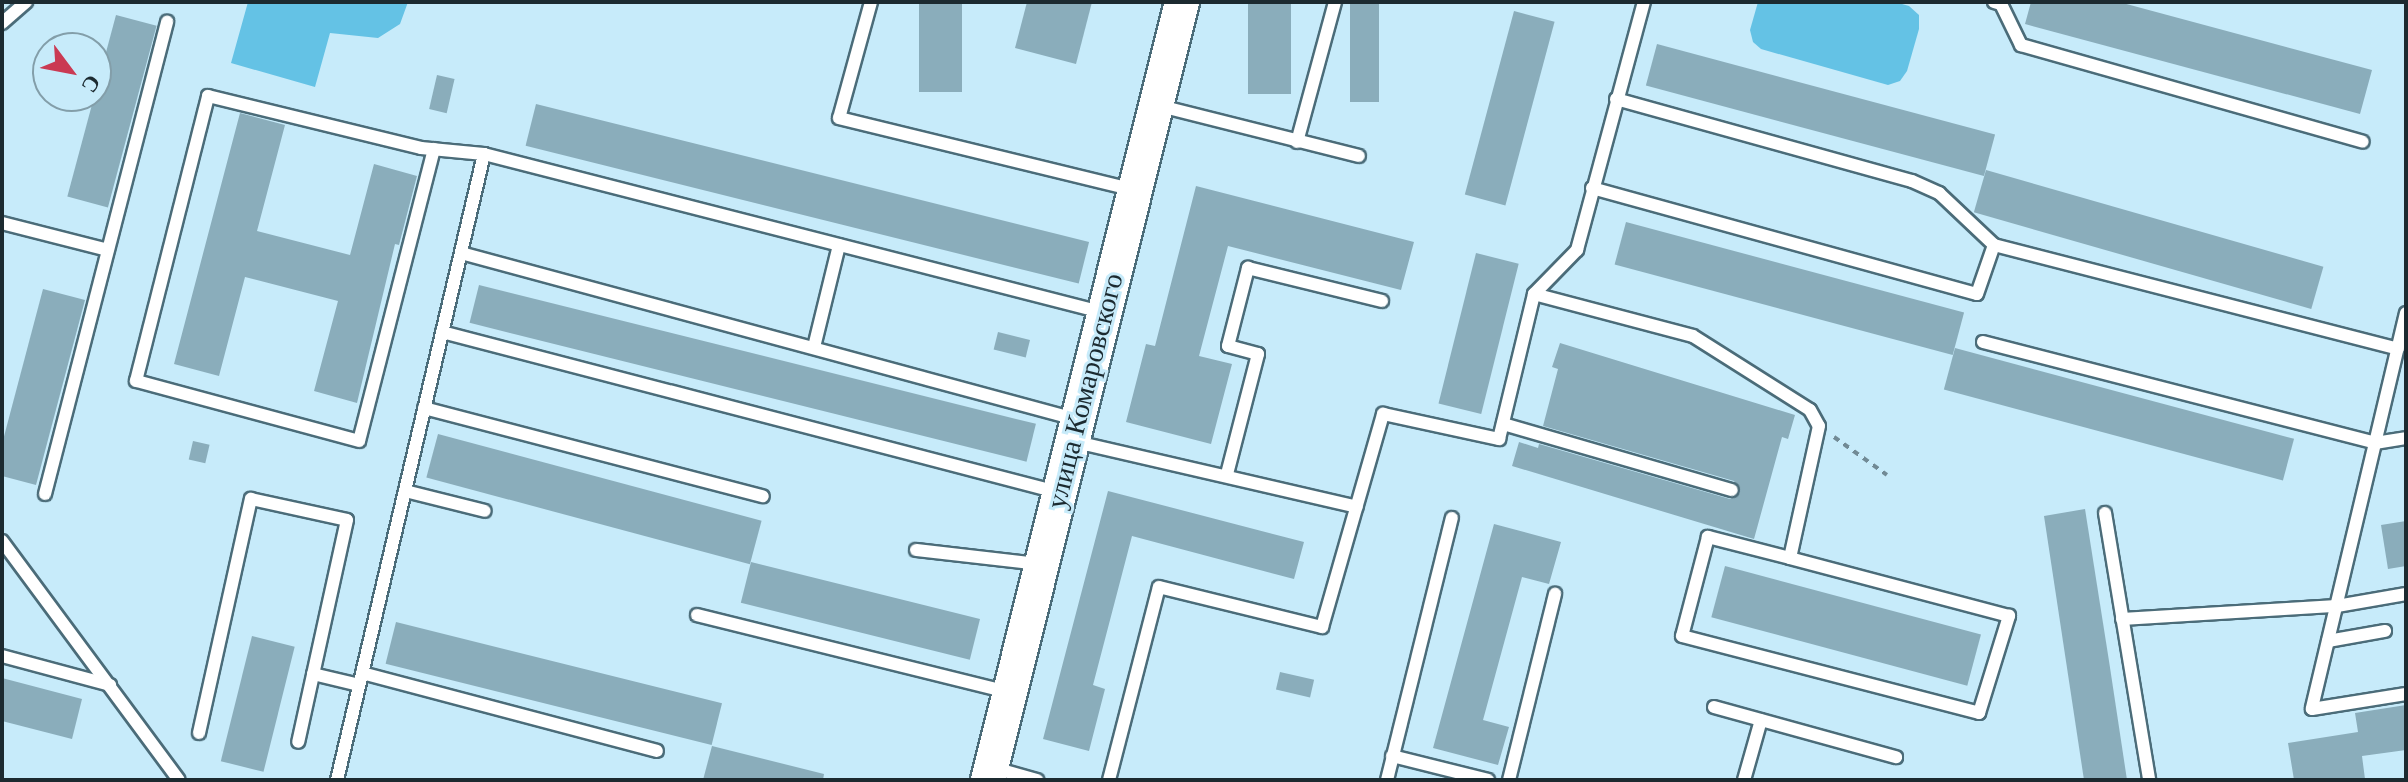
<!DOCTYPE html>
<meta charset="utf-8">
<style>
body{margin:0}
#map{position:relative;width:2408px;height:782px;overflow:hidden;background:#c7ebfa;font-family:Georgia,serif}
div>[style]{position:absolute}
.green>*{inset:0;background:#64c2e5}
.building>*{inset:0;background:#8aadbb;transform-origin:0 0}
.path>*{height:4px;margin-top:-2px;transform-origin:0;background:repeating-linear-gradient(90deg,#718a95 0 6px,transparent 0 12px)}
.roads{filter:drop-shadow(2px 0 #4b6c79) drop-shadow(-2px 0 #4b6c79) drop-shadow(0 2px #4b6c79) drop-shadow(0 -2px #4b6c79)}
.lane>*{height:12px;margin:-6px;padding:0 6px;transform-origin:6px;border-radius:6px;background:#fff}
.secondary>*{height:34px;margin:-17px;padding:0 17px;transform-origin:17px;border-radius:17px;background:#fff}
span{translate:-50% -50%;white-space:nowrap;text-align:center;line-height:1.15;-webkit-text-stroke:6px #c7ebfa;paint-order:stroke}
.street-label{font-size:28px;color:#1c2a30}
.frame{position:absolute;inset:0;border:4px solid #1c2a30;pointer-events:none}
.north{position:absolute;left:32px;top:32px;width:80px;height:80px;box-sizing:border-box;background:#c7ebfa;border:2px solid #839ea9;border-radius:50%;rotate:122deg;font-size:22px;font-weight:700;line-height:32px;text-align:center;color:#1c2a30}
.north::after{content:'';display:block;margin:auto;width:28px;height:36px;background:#ca3a53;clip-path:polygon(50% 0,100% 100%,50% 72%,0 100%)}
</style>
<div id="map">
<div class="green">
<div style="clip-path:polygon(248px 2px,408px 2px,400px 24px,378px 38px,330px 33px,315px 87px,231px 63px)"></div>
<div style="clip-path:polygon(1758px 2px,1895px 2px,1909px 6px,1919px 15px,1919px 29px,1907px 71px,1900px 81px,1888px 85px,1761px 49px,1753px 42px,1750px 30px)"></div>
</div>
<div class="building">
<div style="left:919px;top:2px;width:43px;height:90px"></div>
<div style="clip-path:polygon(1027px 2px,1092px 2px,1076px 64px,1015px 48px)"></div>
<div style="left:1248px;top:2px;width:43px;height:92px"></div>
<div style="left:1350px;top:2px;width:29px;height:100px"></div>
<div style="clip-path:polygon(2031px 2px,2119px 2px,2372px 70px,2360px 114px,2025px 24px)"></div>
<div style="left:1514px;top:11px;width:42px;height:190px;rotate:15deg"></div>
<div style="left:116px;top:15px;width:42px;height:188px;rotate:15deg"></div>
<div style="left:1657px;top:44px;width:350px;height:43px;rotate:15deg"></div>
<div style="left:437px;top:75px;width:18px;height:35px;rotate:13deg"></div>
<div style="left:536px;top:104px;width:570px;height:43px;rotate:14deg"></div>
<div style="clip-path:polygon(240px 113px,285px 125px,257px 231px,350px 255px,374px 164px,417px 176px,399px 245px,395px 244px,357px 403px,314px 391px,338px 301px,245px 277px,219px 376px,174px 364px)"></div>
<div style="left:1986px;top:170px;width:351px;height:44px;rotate:16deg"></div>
<div style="clip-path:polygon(1196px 186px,1414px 242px,1401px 290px,1228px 246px,1199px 356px,1232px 364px,1211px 444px,1126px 422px,1146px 344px,1155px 346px)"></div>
<div style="left:1626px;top:222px;width:350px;height:44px;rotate:15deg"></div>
<div style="left:1476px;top:253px;width:44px;height:155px;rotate:14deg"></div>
<div style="left:479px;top:285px;width:574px;height:39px;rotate:14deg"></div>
<div style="clip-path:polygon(43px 289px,85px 300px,36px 485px,2px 476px,2px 444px)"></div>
<div style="left:998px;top:332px;width:33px;height:18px;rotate:14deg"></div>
<div style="clip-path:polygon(1560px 343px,1795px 415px,1788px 439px,1782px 437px,1754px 539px,1512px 466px,1519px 442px,1538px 448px,1539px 444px,1730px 499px,1740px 493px,1734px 481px,1543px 426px,1558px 369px,1552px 367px)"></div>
<div style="left:1955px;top:348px;width:351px;height:43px;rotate:15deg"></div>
<div style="left:438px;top:434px;width:335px;height:45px;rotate:15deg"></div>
<div style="left:193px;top:441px;width:17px;height:19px;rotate:13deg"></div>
<div style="clip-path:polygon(1108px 491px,1304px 542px,1294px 579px,1132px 536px,1093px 685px,1105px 689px,1089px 751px,1043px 739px)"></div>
<div style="clip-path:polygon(2085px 509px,2109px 661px,2127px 780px,2084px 780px,2044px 516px)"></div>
<div style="clip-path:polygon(2406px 521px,2406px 566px,2388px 569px,2381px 525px)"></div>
<div style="clip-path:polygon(1494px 524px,1561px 542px,1549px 584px,1522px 577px,1483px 720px,1509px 727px,1498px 765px,1433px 748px)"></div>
<div style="left:751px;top:562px;width:236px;height:42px;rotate:14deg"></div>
<div style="left:1725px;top:566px;width:265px;height:53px;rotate:15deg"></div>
<div style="left:396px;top:622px;width:336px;height:43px;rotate:14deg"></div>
<div style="left:252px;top:636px;width:44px;height:129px;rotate:14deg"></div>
<div style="left:1280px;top:672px;width:35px;height:18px;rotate:13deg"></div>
<div style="clip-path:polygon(2px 678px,82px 699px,72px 739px,2px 721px)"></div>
<div style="clip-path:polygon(2406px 705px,2406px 750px,2362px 756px,2365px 779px,2294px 780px,2288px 743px,2358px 732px,2355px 713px)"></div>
<div style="clip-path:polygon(712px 746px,824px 774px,823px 780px,703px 780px)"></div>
</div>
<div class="path">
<div style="left:1834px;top:437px;width:65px;rotate:35.6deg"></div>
</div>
<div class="roads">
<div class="lane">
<div style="left:871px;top:2px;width:120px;rotate:105.4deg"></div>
<div style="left:839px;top:118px;width:305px;rotate:13.7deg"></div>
<div style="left:1994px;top:2px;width:7px;rotate:16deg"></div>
<div style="left:2001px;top:4px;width:46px;rotate:64deg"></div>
<div style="left:2021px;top:45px;width:355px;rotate:15.8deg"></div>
<div style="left:2px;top:23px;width:32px;rotate:-41deg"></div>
<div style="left:1616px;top:99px;width:307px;rotate:15.5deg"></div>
<div style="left:1912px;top:181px;width:30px;rotate:24deg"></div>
<div style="left:1939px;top:193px;width:76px;rotate:43.4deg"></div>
<div style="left:1994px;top:245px;width:417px;rotate:14.4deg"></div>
<div style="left:1160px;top:106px;width:205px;rotate:14.1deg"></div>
<div style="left:1297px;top:142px;width:145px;rotate:-74.8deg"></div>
<div style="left:434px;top:149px;width:301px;rotate:104.4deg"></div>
<div style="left:359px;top:441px;width:231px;rotate:-164.9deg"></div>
<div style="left:136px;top:381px;width:294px;rotate:-75.8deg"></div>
<div style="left:208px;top:96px;width:219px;rotate:13.7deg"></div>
<div style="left:421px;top:148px;width:63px;rotate:5.4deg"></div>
<div style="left:484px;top:154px;width:637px;rotate:14.36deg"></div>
<div style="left:1592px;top:188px;width:399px;rotate:15.4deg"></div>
<div style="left:1977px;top:294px;width:52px;rotate:-70.9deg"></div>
<div style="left:2px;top:223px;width:109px;rotate:14.3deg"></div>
<div style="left:461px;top:253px;width:636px;rotate:15.13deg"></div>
<div style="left:1534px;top:294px;width:164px;rotate:14.8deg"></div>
<div style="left:1693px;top:336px;width:138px;rotate:32.3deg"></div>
<div style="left:1810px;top:410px;width:18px;rotate:61deg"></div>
<div style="left:1819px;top:426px;width:135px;rotate:102.4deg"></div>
<div style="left:1790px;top:558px;width:85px;rotate:-165.6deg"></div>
<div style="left:1708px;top:537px;width:102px;rotate:104.7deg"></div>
<div style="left:1682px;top:636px;width:307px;rotate:14.5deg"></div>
<div style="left:1979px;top:713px;width:102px;rotate:-72.8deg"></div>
<div style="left:2009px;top:616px;width:227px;rotate:-165.2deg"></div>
<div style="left:2406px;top:313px;width:407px;rotate:103.4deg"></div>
<div style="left:2312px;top:709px;width:95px;rotate:-9.1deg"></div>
<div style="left:442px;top:332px;width:635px;rotate:14.58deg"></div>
<div style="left:1983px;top:342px;width:405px;rotate:14.4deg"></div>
<div style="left:2375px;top:443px;width:31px;rotate:-9deg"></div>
<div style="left:814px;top:347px;width:105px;rotate:-76.2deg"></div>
<div style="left:424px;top:408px;width:350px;rotate:14.6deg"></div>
<div style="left:1503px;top:424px;width:238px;rotate:16.1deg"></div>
<div style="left:1076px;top:442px;width:288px;rotate:13deg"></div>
<div style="left:1227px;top:474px;width:124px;rotate:-75.5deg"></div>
<div style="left:1258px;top:354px;width:31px;rotate:-165deg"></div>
<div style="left:1228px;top:346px;width:81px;rotate:-75.6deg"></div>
<div style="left:1248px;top:268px;width:138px;rotate:13.8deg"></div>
<div style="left:405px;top:491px;width:82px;rotate:14deg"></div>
<div style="left:45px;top:494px;width:488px;rotate:-75.5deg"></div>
<div style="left:2105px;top:513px;width:271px;rotate:80.6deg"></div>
<div style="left:2px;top:541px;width:297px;rotate:53.5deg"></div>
<div style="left:916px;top:550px;width:123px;rotate:6.5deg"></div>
<div style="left:697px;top:615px;width:320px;rotate:13.9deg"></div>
<div style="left:2122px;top:619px;width:215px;rotate:-3.5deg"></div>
<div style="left:2337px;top:606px;width:70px;rotate:-9.9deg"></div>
<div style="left:2328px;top:641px;width:58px;rotate:-10deg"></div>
<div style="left:2px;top:656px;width:112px;rotate:15deg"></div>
<div style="left:362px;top:673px;width:305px;rotate:14.8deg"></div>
<div style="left:313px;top:674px;width:47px;rotate:13.4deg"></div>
<div style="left:1714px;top:707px;width:189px;rotate:15.4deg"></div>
<div style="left:199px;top:733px;width:240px;rotate:-77.5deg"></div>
<div style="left:251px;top:499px;width:98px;rotate:12.3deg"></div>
<div style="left:347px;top:520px;width:227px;rotate:102.4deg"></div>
<div style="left:1392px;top:756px;width:99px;rotate:14deg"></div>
<div style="left:994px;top:768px;width:45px;rotate:15.6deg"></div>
<div style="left:337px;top:780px;width:643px;rotate:-76.78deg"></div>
<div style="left:1109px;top:780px;width:199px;rotate:-75.5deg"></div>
<div style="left:1159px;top:587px;width:168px;rotate:13.8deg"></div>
<div style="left:1322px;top:627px;width:222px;rotate:-74deg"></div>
<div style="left:1383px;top:414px;width:119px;rotate:12.2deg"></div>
<div style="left:1499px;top:439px;width:149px;rotate:-76.4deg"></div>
<div style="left:1534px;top:294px;width:62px;rotate:-45.7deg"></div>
<div style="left:1577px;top:250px;width:257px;rotate:-74.9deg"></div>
<div style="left:1387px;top:780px;width:270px;rotate:-76.1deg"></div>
<div style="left:1509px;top:780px;width:192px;rotate:-76.1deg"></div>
<div style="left:1744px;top:780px;width:62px;rotate:-74.2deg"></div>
</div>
<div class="secondary">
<div style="left:988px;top:780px;width:802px;rotate:-76deg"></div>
</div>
</div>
<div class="street-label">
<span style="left:1085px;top:391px;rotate:-76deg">улица Комаровского</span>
</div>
<div class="frame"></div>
<div class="north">С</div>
</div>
